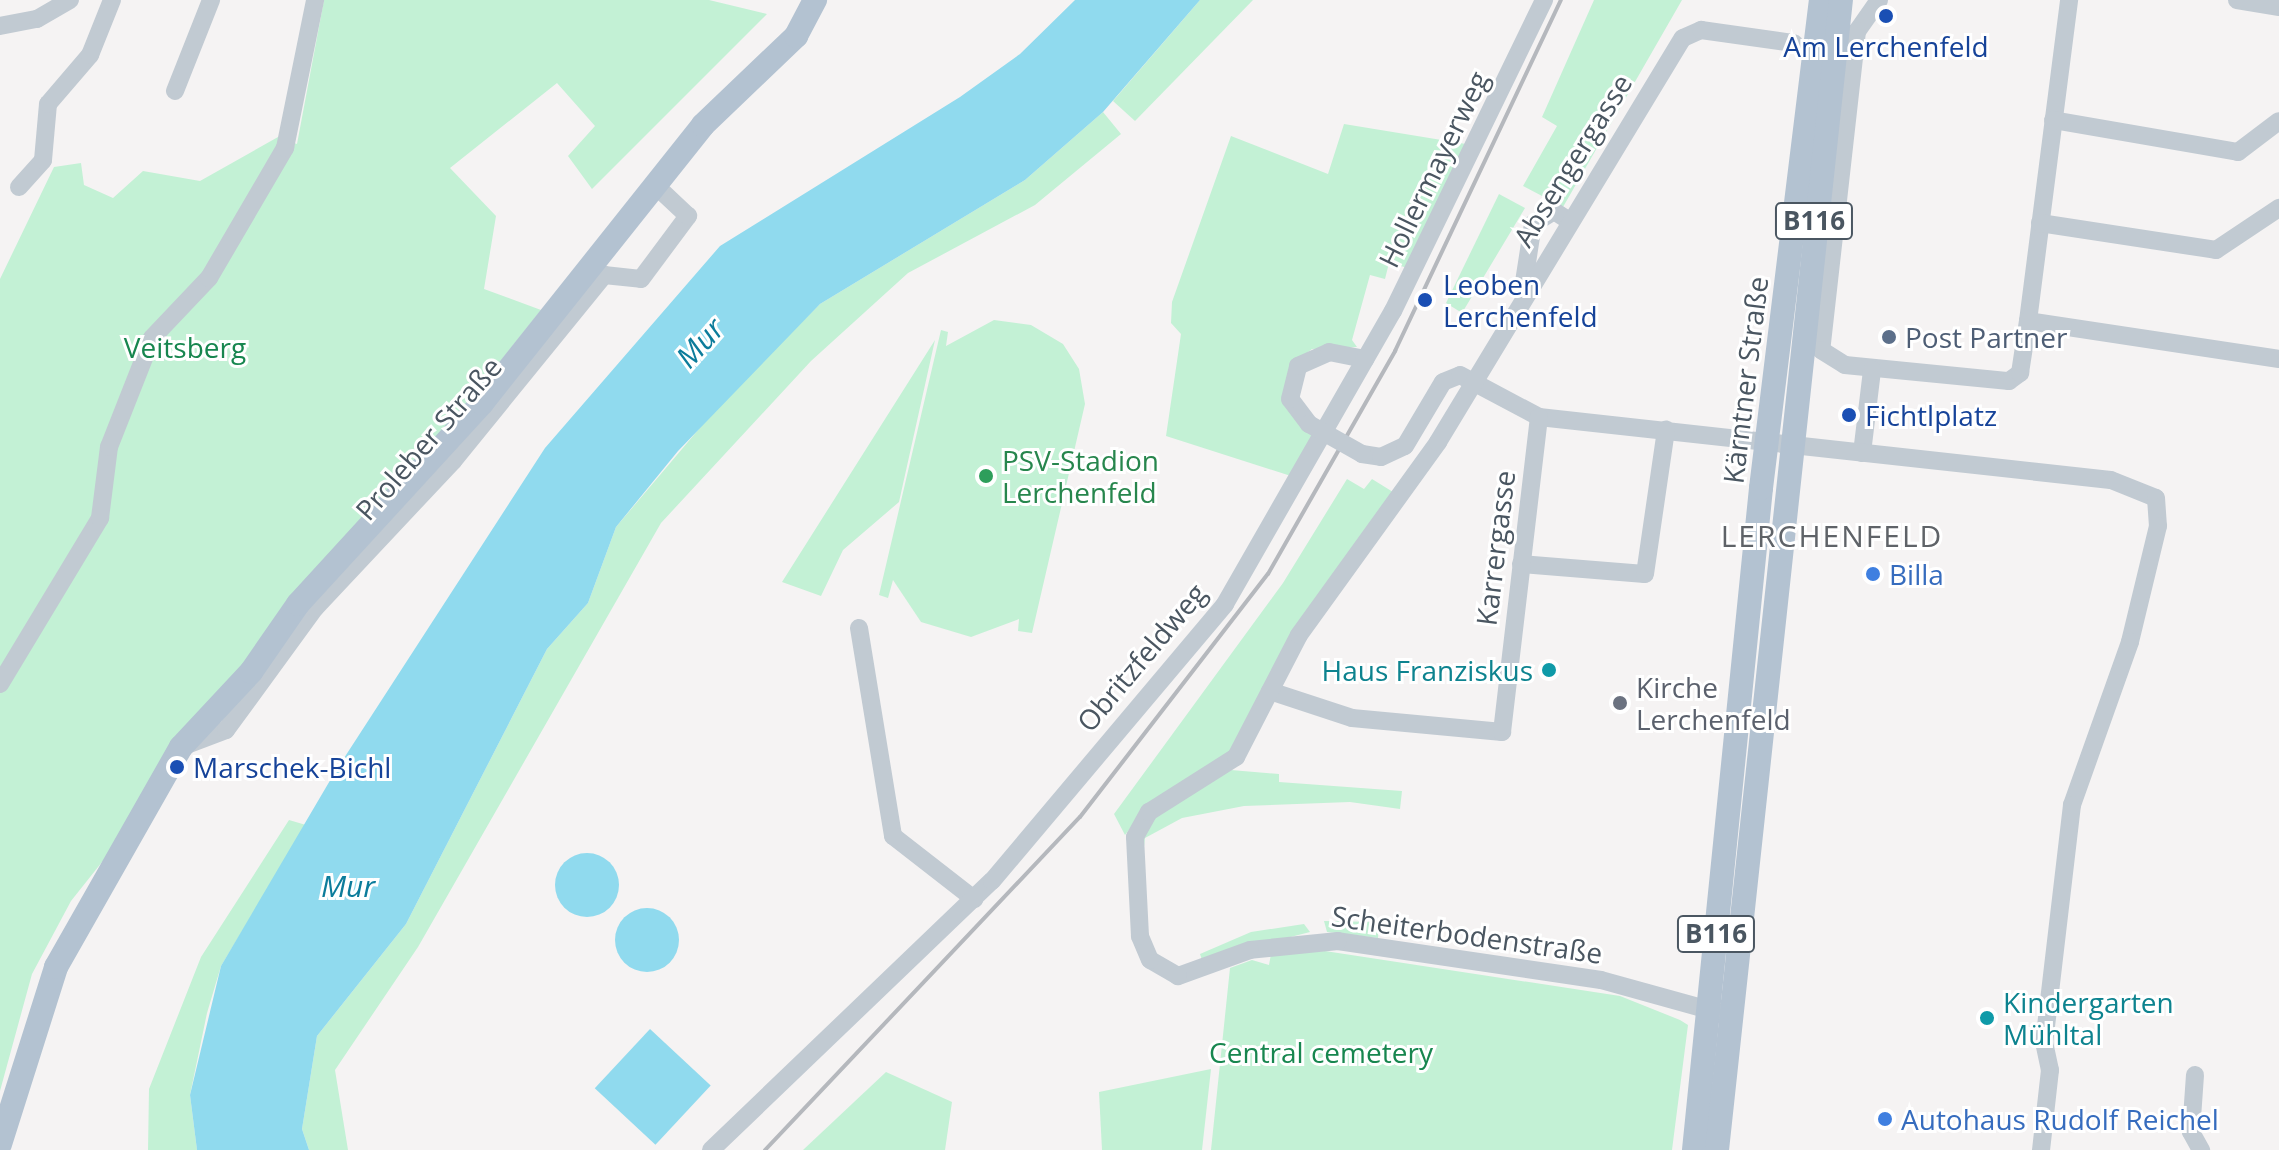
<!DOCTYPE html>
<meta charset="utf-8">
<style>
body{margin:0}
#map{position:relative;width:2279px;height:1150px;overflow:hidden;background:#f5f3f3;font-family:"Open Sans",sans-serif}
div>[style]{position:absolute}
.green>*{inset:0;background:#c3f1d5}
.water>*{inset:0;background:#90daee;transform-origin:0 0}
.round{border-radius:50%}
.minor>*{height:18px;margin:-9px;padding:0 9px;transform-origin:9px;border-radius:9px;background:#c1cad2}
.major>*{height:24px;margin:-12px;padding:0 12px;transform-origin:12px;border-radius:12px;background:#b3c2d1}
.rail>*{height:4px;margin:-2px;padding:0 2px;transform-origin:2px;border-radius:2px;background:#b5b8bd}
.minor-bridge>*{height:18px;margin:-9px;padding:0 9px;transform-origin:9px;border-radius:9px;background:#c1cad2}
.dots>*{width:22px;height:22px;translate:-50% -50%;box-sizing:border-box;border:4px solid #fff;border-radius:50%}
span{translate:-50% -50%;white-space:nowrap;text-align:center;line-height:1.15;-webkit-text-stroke:6px #fff;paint-order:stroke}
.shield-label span{padding:2px 6px;background:#fff;border:2px solid;border-radius:6px;-webkit-text-stroke-width:0}
.shield-label{font-size:26px;color:#4a5661;font-weight:700}
.transit-label{font-size:28px;color:#164399}
.left{translate:0 -50%;text-align:left}
.street-label{font-size:28px;color:#4a5661}
.service-label{font-size:28px;color:#4e5e75}
.park-label{font-size:28px;color:#17864f}
.leisure-label{font-size:28px;color:#27864d}
.shop-label{font-size:28px;color:#366cbe}
.culture-label{font-size:28px;color:#0d838f}
.right{translate:-100% -50%;text-align:right}
.worship-label{font-size:28px;color:#5b616d}
.water-label{font-size:30px;color:#0c7c9b;font-style:italic}
.neighbourhood-label{font-size:30px;color:#5f6368;letter-spacing:2px}
</style>
<div id="map">
<div class="green">
<div style="clip-path:polygon(324px 0,709px 0,767px 14px,592px 189px,568px 156px,595px 126px,557px 83px,450px 168px,496px 216px,484px 289px,541px 310px,71px 901px,32px 974px,0 1091px,0 279px,54px 167px,81px 163px,84px 185px,113px 198px,143px 171px,200px 181px,278px 137px,297px 144px)"></div>
<div style="clip-path:polygon(1200px 0,1253px 0,1135px 121px,1113px 101px)"></div>
<div style="clip-path:polygon(1594px 0,1682px 0,1563px 207px,1523px 186px,1557px 126px,1542px 117px)"></div>
<div style="clip-path:polygon(1103px 112px,1121px 134px,1035px 205px,908px 273px,811px 361px,661px 523px,418px 947px,335px 1070px,348px 1150px,309px 1150px,302px 1129px,317px 1036px,406px 924px,547px 649px,588px 603px,616px 527px,726px 397px,820px 304px,1025px 180px)"></div>
<div style="clip-path:polygon(1344px 124px,1472px 145px,1408px 268px,1389px 263px,1385px 279px,1370px 275px,1352px 340px,1357px 347px,1312px 349px,1290px 366px,1284px 403px,1315px 437px,1294px 477px,1166px 436px,1181px 334px,1171px 323px,1172px 302px,1231px 136px,1328px 174px)"></div>
<div style="clip-path:polygon(1499px 194px,1525px 208px,1462px 313px,1446px 303px)"></div>
<div style="clip-path:polygon(994px 320px,1031px 325px,1063px 344px,1079px 369px,1085px 404px,1032px 633px,1018px 631px,1019px 619px,971px 637px,921px 622px,893px 580px,888px 598px,879px 595px,941px 330px,948px 332px,946px 346px)"></div>
<div style="clip-path:polygon(935px 340px,899px 502px,843px 550px,821px 596px,782px 582px)"></div>
<div style="clip-path:polygon(1347px 479px,1364px 489px,1372px 479px,1393px 492px,1237px 751px,1144px 811px,1125px 835px,1114px 814px,1283px 583px)"></div>
<div style="clip-path:polygon(1231px 770px,1279px 774px,1279px 782px,1402px 791px,1400px 809px,1350px 802px,1244px 806px,1182px 818px,1145px 838px,1142px 864px,1143px 823px)"></div>
<div style="clip-path:polygon(289px 820px,306px 825px,221px 966px,207px 1013px,190px 1095px,197px 1150px,148px 1150px,149px 1089px,201px 957px)"></div>
<div style="clip-path:polygon(1324px 921px,1379px 922px,1378px 938px,1327px 932px)"></div>
<div style="clip-path:polygon(1304px 924px,1310px 932px,1202px 960px,1200px 954px,1251px 932px)"></div>
<div style="clip-path:polygon(1325px 951px,1620px 996px,1680px 1020px,1688px 1025px,1672px 1150px,1211px 1150px,1230px 968px,1252px 960px,1269px 965px,1271px 954px)"></div>
<div style="clip-path:polygon(1211px 1069px,1202px 1150px,1102px 1150px,1099px 1092px)"></div>
<div style="clip-path:polygon(886px 1072px,952px 1102px,945px 1150px,803px 1150px)"></div>
</div>
<div class="water">
<div style="clip-path:polygon(1075px 0,1200px 0,1103px 112px,1025px 180px,820px 304px,678px 451px,616px 527px,588px 603px,547px 649px,406px 924px,317px 1036px,302px 1129px,309px 1150px,197px 1150px,190px 1095px,221px 966px,335px 772px,545px 448px,720px 246px,960px 97px,1020px 54px)"></div>
<div class="round" style="left:555px;top:853px;width:64px;height:64px"></div>
<div class="round" style="left:615px;top:908px;width:64px;height:64px"></div>
<div style="left:650px;top:1029px;width:83px;height:81px;rotate:43deg"></div>
</div>
<div class="minor">
<div style="left:1879px;top:0;width:38px;rotate:125deg"></div>
<div style="left:1857px;top:31px;width:321px;rotate:96.4deg"></div>
<div style="left:1821px;top:350px;width:28px;rotate:32deg"></div>
<div style="left:1845px;top:365px;width:165px;rotate:5.6deg"></div>
<div style="left:2009px;top:381px;width:14px;rotate:-36deg"></div>
<div style="left:2020px;top:373px;width:53px;rotate:-81.3deg"></div>
<div style="left:2028px;top:321px;width:324px;rotate:-82.7deg"></div>
<div style="left:2237px;top:0;width:43px;rotate:9.5deg"></div>
<div style="left:0;top:26px;width:38px;rotate:-11deg"></div>
<div style="left:37px;top:19px;width:38px;rotate:-30deg"></div>
<div style="left:175px;top:91px;width:98px;rotate:-68.4deg"></div>
<div style="left:2053px;top:120px;width:188px;rotate:9.8deg"></div>
<div style="left:2238px;top:152px;width:51px;rotate:-37.1deg"></div>
<div style="left:19px;top:187px;width:36px;rotate:-48deg"></div>
<div style="left:43px;top:160px;width:56px;rotate:-84.9deg"></div>
<div style="left:48px;top:104px;width:65px;rotate:-49.4deg"></div>
<div style="left:90px;top:55px;width:59px;rotate:-68.2deg"></div>
<div style="left:2040px;top:223px;width:178px;rotate:8.7deg"></div>
<div style="left:2216px;top:250px;width:76px;rotate:-33.7deg"></div>
<div style="left:1524px;top:282px;width:59px;rotate:-81.2deg"></div>
<div style="left:1533px;top:224px;width:25px;rotate:-32deg"></div>
<div style="left:1554px;top:211px;width:17px;rotate:33deg"></div>
<div style="left:2028px;top:321px;width:254px;rotate:8.6deg"></div>
<div style="left:1309px;top:424px;width:31px;rotate:-127deg"></div>
<div style="left:1290px;top:399px;width:34px;rotate:-76deg"></div>
<div style="left:1298px;top:366px;width:34px;rotate:-24deg"></div>
<div style="left:1329px;top:352px;width:37px;rotate:11deg"></div>
<div style="left:1862px;top:453px;width:84px;rotate:-83.1deg"></div>
<div style="left:1362px;top:454px;width:19px;rotate:9deg"></div>
<div style="left:1381px;top:457px;width:26px;rotate:-25deg"></div>
<div style="left:1405px;top:446px;width:74px;rotate:-59.3deg"></div>
<div style="left:1443px;top:382px;width:18px;rotate:-22deg"></div>
<div style="left:1460px;top:375px;width:89px;rotate:28deg"></div>
<div style="left:1539px;top:417px;width:575px;rotate:6.29deg"></div>
<div style="left:2111px;top:480px;width:48px;rotate:21.8deg"></div>
<div style="left:2156px;top:498px;width:28px;rotate:86deg"></div>
<div style="left:2158px;top:526px;width:119px;rotate:103.6deg"></div>
<div style="left:2130px;top:642px;width:173px;rotate:109.6deg"></div>
<div style="left:2072px;top:805px;width:239px;rotate:96.7deg"></div>
<div style="left:2044px;top:1042px;width:29px;rotate:78deg"></div>
<div style="left:2050px;top:1070px;width:81px;rotate:96.4deg"></div>
<div style="left:1521px;top:564px;width:124px;rotate:4.6deg"></div>
<div style="left:1645px;top:574px;width:146px;rotate:-81.7deg"></div>
<div style="left:859px;top:628px;width:211px;rotate:80.7deg"></div>
<div style="left:893px;top:836px;width:103px;rotate:37.9deg"></div>
<div style="left:0;top:684px;width:194px;rotate:-58.9deg"></div>
<div style="left:100px;top:518px;width:72px;rotate:-82.8deg"></div>
<div style="left:109px;top:447px;width:117px;rotate:-68.5deg"></div>
<div style="left:152px;top:338px;width:83px;rotate:-46.5deg"></div>
<div style="left:209px;top:278px;width:151px;rotate:-59.7deg"></div>
<div style="left:285px;top:148px;width:151px;rotate:-78.5deg"></div>
<div style="left:1270px;top:691px;width:86px;rotate:18.2deg"></div>
<div style="left:1352px;top:718px;width:151px;rotate:5.3deg"></div>
<div style="left:1502px;top:732px;width:317px;rotate:-83.3deg"></div>
<div style="left:181px;top:747px;width:48px;rotate:-20.7deg"></div>
<div style="left:226px;top:730px;width:151px;rotate:-53.9deg"></div>
<div style="left:315px;top:608px;width:202px;rotate:-46.8deg"></div>
<div style="left:453px;top:461px;width:240px;rotate:-50.9deg"></div>
<div style="left:604px;top:275px;width:37px;rotate:6deg"></div>
<div style="left:641px;top:279px;width:79px;rotate:-53.3deg"></div>
<div style="left:688px;top:216px;width:44px;rotate:-136.8deg"></div>
<div style="left:1720px;top:1013px;width:123px;rotate:-164.5deg"></div>
<div style="left:1601px;top:980px;width:266px;rotate:-171.6deg"></div>
<div style="left:1338px;top:941px;width:88px;rotate:174.2deg"></div>
<div style="left:1250px;top:950px;width:77px;rotate:160.1deg"></div>
<div style="left:1178px;top:976px;width:32px;rotate:-150deg"></div>
<div style="left:1150px;top:960px;width:26px;rotate:-113deg"></div>
<div style="left:1140px;top:936px;width:99px;rotate:-92.9deg"></div>
<div style="left:1135px;top:837px;width:29px;rotate:-61deg"></div>
<div style="left:1149px;top:812px;width:103px;rotate:-32.3deg"></div>
<div style="left:1236px;top:757px;width:137px;rotate:-62.7deg"></div>
<div style="left:1299px;top:635px;width:238px;rotate:-54.2deg"></div>
<div style="left:1438px;top:442px;width:472px;rotate:-58.8deg"></div>
<div style="left:1683px;top:38px;width:20px;rotate:-24deg"></div>
<div style="left:1701px;top:30px;width:94px;rotate:8deg"></div>
<div style="left:2195px;top:1075px;width:57px;rotate:94deg"></div>
<div style="left:2191px;top:1132px;width:21px;rotate:61deg"></div>
<div style="left:711px;top:1150px;width:389px;rotate:-43.8deg"></div>
<div style="left:992px;top:881px;width:362px;rotate:-49.9deg"></div>
<div style="left:1225px;top:604px;width:338px;rotate:-60.2deg"></div>
<div style="left:1393px;top:311px;width:346px;rotate:-64.1deg"></div>
</div>
<div class="major">
<div style="left:0;top:1144px;width:186px;rotate:-72.4deg"></div>
<div style="left:56px;top:967px;width:253px;rotate:-60.4deg"></div>
<div style="left:181px;top:747px;width:103px;rotate:-47deg"></div>
<div style="left:251px;top:672px;width:83px;rotate:-55.3deg"></div>
<div style="left:298px;top:604px;width:273px;rotate:-47.5deg"></div>
<div style="left:482px;top:403px;width:355px;rotate:-51.5deg"></div>
<div style="left:703px;top:125px;width:129px;rotate:-43.7deg"></div>
<div style="left:796px;top:36px;width:41px;rotate:-62.2deg"></div>
<div style="left:1694px;top:1150px;width:665px;rotate:-84.22deg"></div>
<div style="left:1761px;top:488px;width:492px;rotate:-83deg"></div>
<div style="left:1717px;top:1150px;width:1157px;rotate:-83.85deg"></div>
</div>
<div class="rail">
<div style="left:765px;top:1150px;width:458px;rotate:-46.6deg"></div>
<div style="left:1080px;top:817px;width:307px;rotate:-52.3deg"></div>
<div style="left:1268px;top:574px;width:257px;rotate:-60.3deg"></div>
<div style="left:1395px;top:351px;width:388px;rotate:-64.7deg"></div>
</div>
<div class="minor-bridge">
<div style="left:1309px;top:424px;width:61px;rotate:29.5deg"></div>
</div>
<div class="dots">
<div style="left:1886px;top:16px;background:#1a4fb4"></div>
<div style="left:1425px;top:300px;background:#1a4fb4"></div>
<div style="left:1889px;top:337px;background:#5c6f8a"></div>
<div style="left:1849px;top:415px;background:#1a4fb4"></div>
<div style="left:986px;top:476px;background:#2e9e5b"></div>
<div style="left:1873px;top:574px;background:#3f7fe0"></div>
<div style="left:1549px;top:670px;background:#0f9aa8"></div>
<div style="left:1620px;top:703px;background:#6b7280"></div>
<div style="left:177px;top:767px;background:#1a4fb4"></div>
<div style="left:1987px;top:1018px;background:#0f9aa8"></div>
<div style="left:1885px;top:1119px;background:#3f7fe0"></div>
</div>
<div class="shield-label">
<span style="left:1814px;top:221px">B116</span>
<span style="left:1716px;top:934px">B116</span>
</div>
<div class="transit-label">
<span style="left:1886px;top:46px">Am Lerchenfeld</span>
<span class="left" style="left:1443px;top:300px">Leoben<br>Lerchenfeld</span>
<span class="left" style="left:1865px;top:415px">Fichtlplatz</span>
<span class="left" style="left:193px;top:767px">Marschek-Bichl</span>
</div>
<div class="street-label">
<span style="left:1572px;top:160px;rotate:-58deg">Absengergasse</span>
<span style="left:1433px;top:169px;rotate:-64deg">Hollermayerweg</span>
<span style="left:1745px;top:380px;rotate:-83deg">Kärntner Straße</span>
<span style="left:428px;top:438px;rotate:-49deg">Proleber Straße</span>
<span style="left:1495px;top:548px;rotate:-83deg">Karrergasse</span>
<span style="left:1141px;top:657px;rotate:-50deg">Obritzfeldweg</span>
<span style="left:1467px;top:934px;rotate:8deg">Scheiterbodenstraße</span>
</div>
<div class="service-label">
<span class="left" style="left:1905px;top:337px">Post Partner</span>
</div>
<div class="park-label">
<span style="left:185px;top:347px">Veitsberg</span>
<span style="left:1321px;top:1052px">Central cemetery</span>
</div>
<div class="leisure-label">
<span class="left" style="left:1002px;top:476px">PSV-Stadion<br>Lerchenfeld</span>
</div>
<div class="shop-label">
<span class="left" style="left:1889px;top:574px">Billa</span>
<span class="left" style="left:1901px;top:1119px">Autohaus Rudolf Reichel</span>
</div>
<div class="culture-label">
<span class="right" style="left:1533px;top:670px">Haus Franziskus</span>
<span class="left" style="left:2003px;top:1018px">Kindergarten<br>Mühltal</span>
</div>
<div class="worship-label">
<span class="left" style="left:1636px;top:703px">Kirche<br>Lerchenfeld</span>
</div>
<div class="water-label">
<span style="left:700px;top:343px;rotate:-48deg">Mur</span>
<span style="left:348px;top:886px">Mur</span>
</div>
<div class="neighbourhood-label">
<span style="left:1832px;top:536px">LERCHENFELD</span>
</div>
</div>
